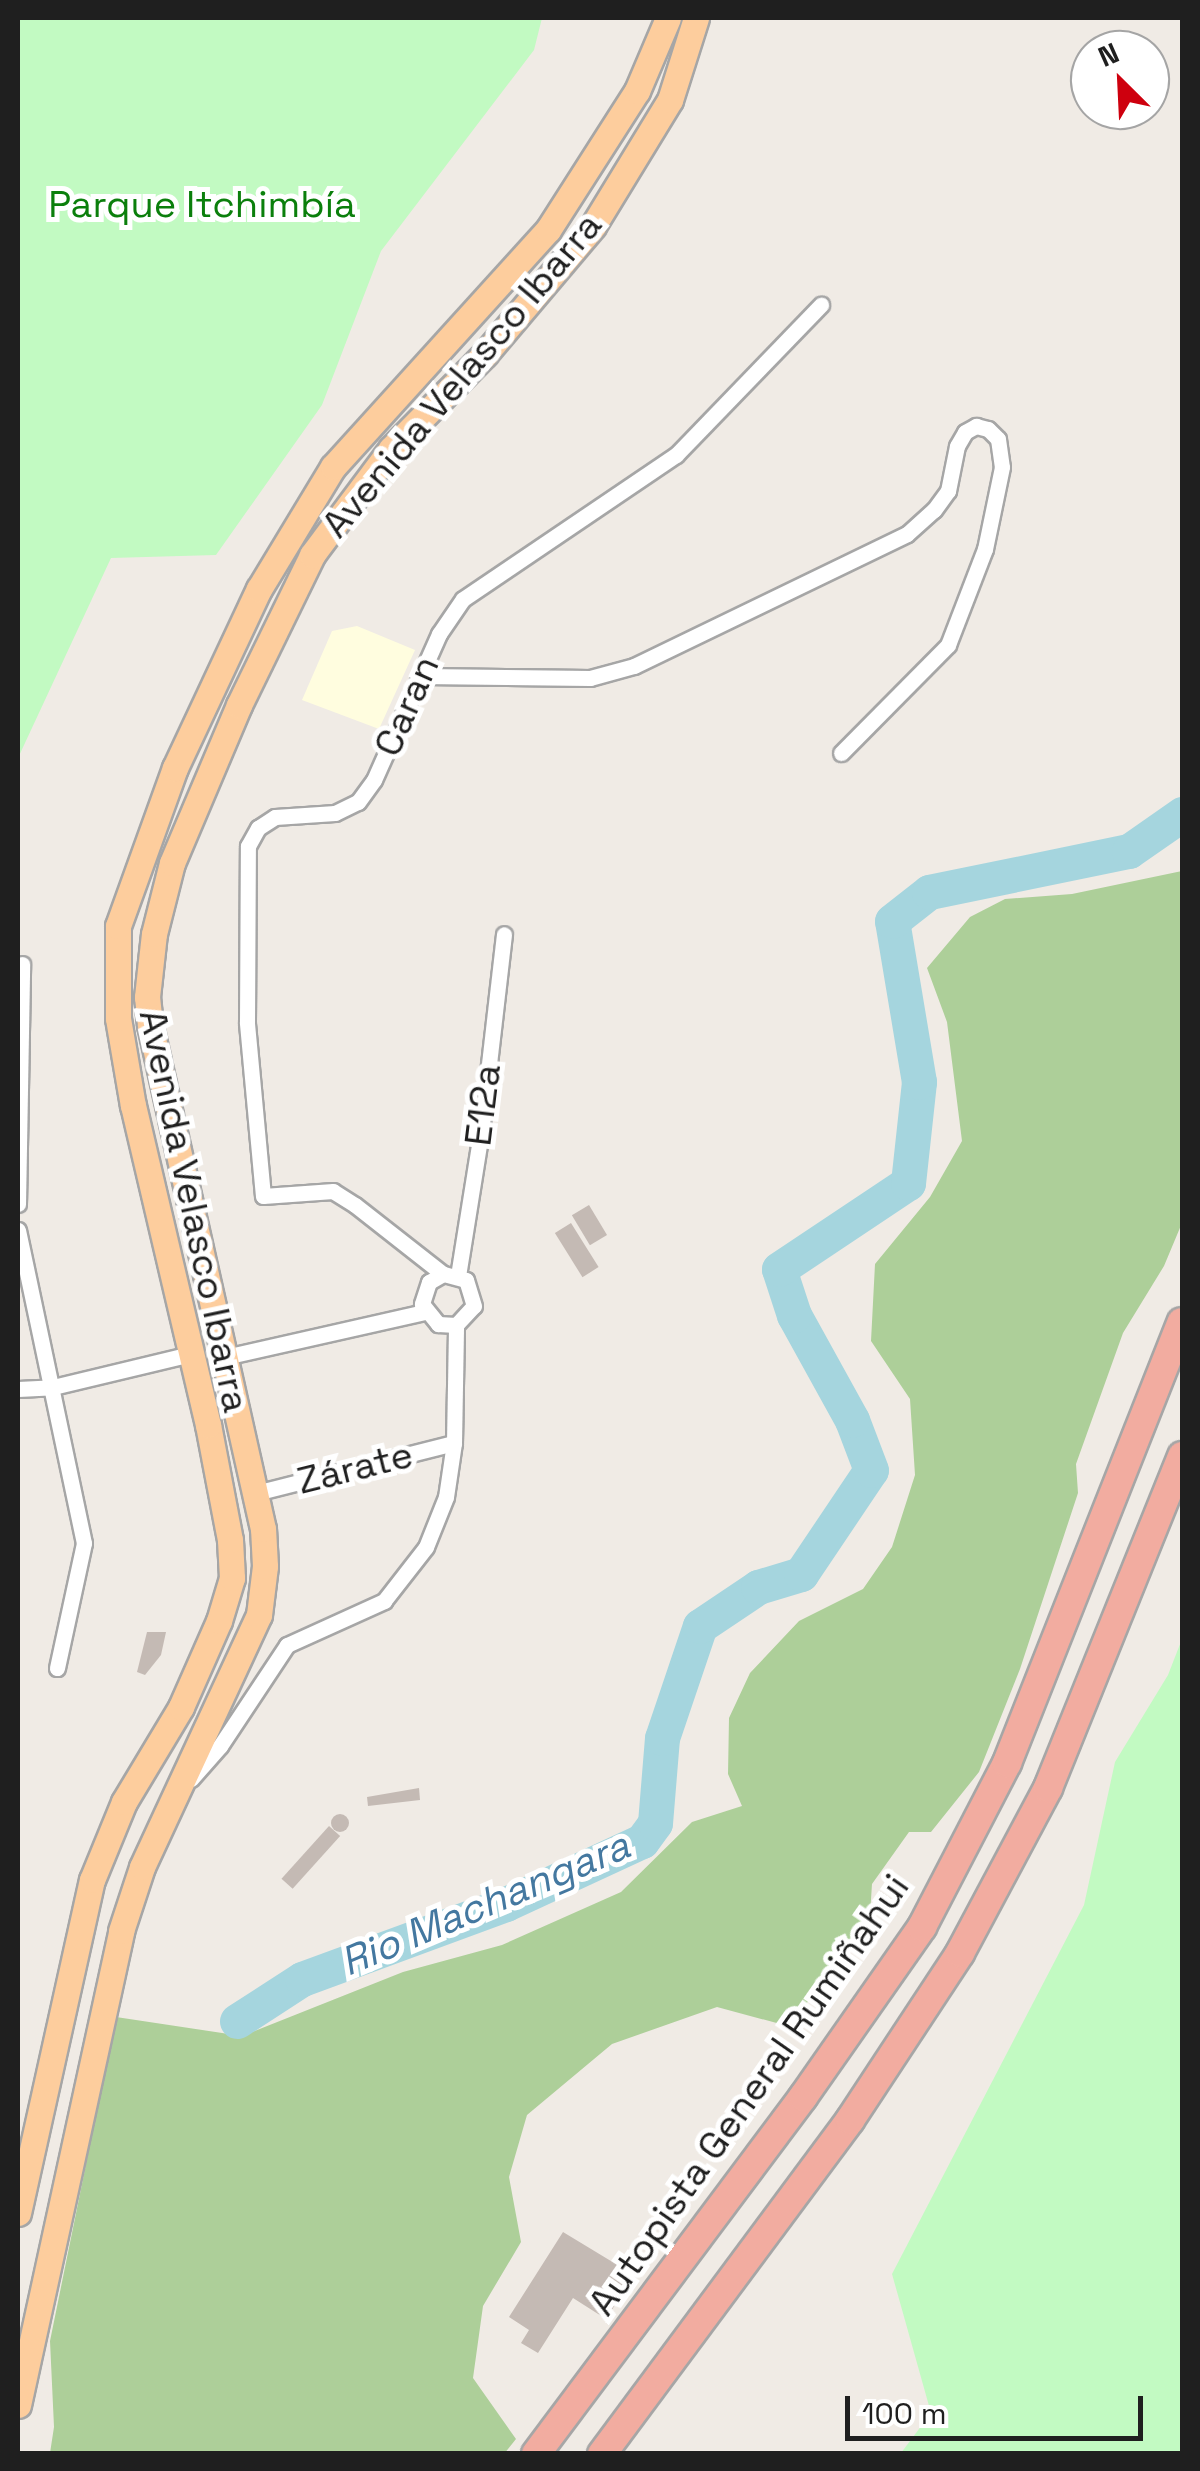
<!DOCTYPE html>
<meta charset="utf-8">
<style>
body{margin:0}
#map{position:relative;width:1200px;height:2471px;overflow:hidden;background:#f0ebe5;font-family:"Space Grotesk",sans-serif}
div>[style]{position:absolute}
.education>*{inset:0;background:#fffddf}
.forest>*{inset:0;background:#adcf99}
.park>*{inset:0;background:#c2fac2}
.river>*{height:35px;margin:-17.5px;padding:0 17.5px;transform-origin:17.5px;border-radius:17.5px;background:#a5d5de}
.building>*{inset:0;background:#c4bab4;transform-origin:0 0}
.round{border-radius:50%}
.roads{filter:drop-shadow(2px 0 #a6a6a6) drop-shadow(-2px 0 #a6a6a6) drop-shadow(0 2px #a6a6a6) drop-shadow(0 -2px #a6a6a6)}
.minor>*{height:15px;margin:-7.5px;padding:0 7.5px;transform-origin:7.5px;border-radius:7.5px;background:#fff}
.primary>*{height:25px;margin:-12.5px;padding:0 12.5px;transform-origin:12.5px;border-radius:12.5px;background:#fdcd9d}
.trunk>*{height:28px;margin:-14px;padding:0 14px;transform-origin:14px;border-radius:14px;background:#f2aca0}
span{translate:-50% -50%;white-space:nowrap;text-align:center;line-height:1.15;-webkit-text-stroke:10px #fff;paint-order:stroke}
.park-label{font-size:38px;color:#0b7f0c}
.street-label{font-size:38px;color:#1f1f1f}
.water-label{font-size:40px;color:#4478a0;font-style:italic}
.frame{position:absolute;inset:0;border:20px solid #1f1f1f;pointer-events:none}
.north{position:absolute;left:1070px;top:30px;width:100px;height:100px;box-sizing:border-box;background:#fff;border:2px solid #a5a5a5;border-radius:50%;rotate:336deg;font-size:28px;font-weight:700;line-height:40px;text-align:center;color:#1f1f1f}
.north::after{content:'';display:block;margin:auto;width:35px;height:45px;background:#ce000e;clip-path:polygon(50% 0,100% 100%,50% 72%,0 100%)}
.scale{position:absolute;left:845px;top:2396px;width:298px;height:45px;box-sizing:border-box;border:5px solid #1f1f1f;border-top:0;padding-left:12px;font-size:30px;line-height:35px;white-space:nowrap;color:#1f1f1f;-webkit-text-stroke:8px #fff;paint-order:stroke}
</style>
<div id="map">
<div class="education">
<div style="clip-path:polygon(357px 626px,415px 650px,379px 729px,302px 700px,332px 631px)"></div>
</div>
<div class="forest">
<div style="clip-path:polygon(1182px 871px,1182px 1223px,1164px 1266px,1123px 1333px,1076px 1464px,1078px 1493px,1020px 1669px,979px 1772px,931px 1832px,909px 1832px,872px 1884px,870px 1915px,813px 1997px,784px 2025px,717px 2007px,612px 2044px,527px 2115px,509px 2177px,521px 2242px,483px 2306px,473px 2378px,516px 2439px,504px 2454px,50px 2453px,54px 2427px,50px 2341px,116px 2017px,242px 2036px,403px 1972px,502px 1945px,621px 1892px,692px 1822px,742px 1806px,728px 1774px,729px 1718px,750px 1673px,799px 1621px,863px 1589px,892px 1547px,915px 1475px,910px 1399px,871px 1341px,875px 1264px,930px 1197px,962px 1141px,947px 1022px,927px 968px,970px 917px,1005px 899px,1072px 894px)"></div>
</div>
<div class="park">
<div style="clip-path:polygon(18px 18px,542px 18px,534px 50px,381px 251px,322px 405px,216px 555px,111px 558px,18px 758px)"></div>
<div style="clip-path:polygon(1182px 1639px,1182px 2453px,901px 2453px,931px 2413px,892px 2274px,1084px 1905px,1115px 1762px,1168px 1675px)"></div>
</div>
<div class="river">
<div style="left:237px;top:2021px;width:77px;rotate:-32.9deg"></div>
<div style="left:302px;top:1979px;width:217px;rotate:-20.2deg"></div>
<div style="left:506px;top:1904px;width:150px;rotate:-24.9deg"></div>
<div style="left:642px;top:1841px;width:22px;rotate:-54deg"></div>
<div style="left:655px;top:1823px;width:85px;rotate:-85.3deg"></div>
<div style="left:662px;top:1738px;width:118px;rotate:-71.3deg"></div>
<div style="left:700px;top:1626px;width:70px;rotate:-33.9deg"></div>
<div style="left:758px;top:1587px;width:45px;rotate:-16.8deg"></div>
<div style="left:801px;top:1574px;width:125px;rotate:-56.1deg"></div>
<div style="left:871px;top:1470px;width:53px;rotate:-110.8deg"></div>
<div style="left:852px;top:1420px;width:120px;rotate:-118.9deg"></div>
<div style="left:794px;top:1315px;width:48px;rotate:-108.1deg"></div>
<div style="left:779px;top:1269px;width:155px;rotate:-33.7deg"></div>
<div style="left:908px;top:1183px;width:102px;rotate:-83.8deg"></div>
<div style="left:919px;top:1082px;width:163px;rotate:-99.5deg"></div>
<div style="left:892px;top:921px;width:47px;rotate:-38.1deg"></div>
<div style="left:929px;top:892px;width:204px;rotate:-11.6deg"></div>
<div style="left:1129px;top:851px;width:65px;rotate:-34.9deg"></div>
</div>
<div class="building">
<div style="left:589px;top:1205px;width:35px;height:20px;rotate:59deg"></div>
<div style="left:571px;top:1223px;width:52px;height:19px;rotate:58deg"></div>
<div style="clip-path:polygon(147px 1632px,166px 1632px,161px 1655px,145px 1675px,137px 1672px)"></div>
<div style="clip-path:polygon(419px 1788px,420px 1800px,368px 1806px,367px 1797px)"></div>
<div class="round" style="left:331px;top:1814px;width:18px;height:18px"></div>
<div style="left:329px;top:1826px;width:15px;height:71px;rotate:42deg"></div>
<div style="clip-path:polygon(563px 2232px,634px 2275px,606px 2319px,573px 2298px,538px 2353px,521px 2343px,529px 2330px,509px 2317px)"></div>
</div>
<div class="roads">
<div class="minor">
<div style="left:422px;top:676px;width:168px;rotate:0.7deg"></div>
<div style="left:590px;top:678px;width:46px;rotate:-15.3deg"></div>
<div style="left:634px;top:666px;width:303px;rotate:-25.8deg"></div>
<div style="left:907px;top:534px;width:36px;rotate:-42deg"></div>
<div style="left:934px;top:510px;width:24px;rotate:-54deg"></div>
<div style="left:948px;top:491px;width:46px;rotate:-78.7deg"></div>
<div style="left:957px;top:446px;width:16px;rotate:-60deg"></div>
<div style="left:965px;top:432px;width:13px;rotate:-29deg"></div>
<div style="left:976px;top:426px;width:12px;rotate:14deg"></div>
<div style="left:988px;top:429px;width:14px;rotate:45deg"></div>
<div style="left:998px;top:439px;width:28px;rotate:82deg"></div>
<div style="left:1002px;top:467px;width:84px;rotate:101.7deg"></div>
<div style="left:985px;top:549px;width:103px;rotate:111.1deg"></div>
<div style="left:948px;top:645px;width:152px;rotate:134.7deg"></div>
<div style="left:18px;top:1204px;width:240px;rotate:-89deg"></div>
<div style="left:18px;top:1230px;width:320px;rotate:78.1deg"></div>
<div style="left:84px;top:1543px;width:128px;rotate:102.2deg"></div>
<div style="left:443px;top:1274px;width:16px;rotate:150deg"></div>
<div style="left:429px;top:1282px;width:23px;rotate:108deg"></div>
<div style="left:422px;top:1304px;width:26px;rotate:51deg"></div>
<div style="left:438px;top:1324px;width:18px;rotate:3deg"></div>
<div style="left:456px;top:1325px;width:26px;rotate:-47deg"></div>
<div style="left:474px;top:1306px;width:27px;rotate:-107deg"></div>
<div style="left:466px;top:1280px;width:24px;rotate:-165deg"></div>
<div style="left:443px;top:1274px;width:112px;rotate:-141.9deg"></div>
<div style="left:355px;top:1205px;width:26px;rotate:-148deg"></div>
<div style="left:333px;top:1191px;width:70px;rotate:175.9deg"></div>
<div style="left:263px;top:1196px;width:175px;rotate:-95.3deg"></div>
<div style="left:247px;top:1022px;width:176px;rotate:-89.7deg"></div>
<div style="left:248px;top:846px;width:21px;rotate:-61deg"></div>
<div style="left:258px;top:828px;width:20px;rotate:-33deg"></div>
<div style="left:275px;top:817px;width:60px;rotate:-3.8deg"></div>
<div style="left:335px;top:813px;width:25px;rotate:-26deg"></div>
<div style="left:358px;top:802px;width:27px;rotate:-54deg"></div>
<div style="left:374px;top:780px;width:160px;rotate:-66deg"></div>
<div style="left:439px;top:634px;width:42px;rotate:-55.6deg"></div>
<div style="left:463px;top:599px;width:257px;rotate:-34.1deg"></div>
<div style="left:676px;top:455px;width:209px;rotate:-46deg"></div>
<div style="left:458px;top:1276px;width:145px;rotate:-80.9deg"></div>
<div style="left:481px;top:1133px;width:200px;rotate:-83.4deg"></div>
<div style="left:225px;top:1357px;width:205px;rotate:-12.7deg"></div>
<div style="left:18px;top:1389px;width:35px;rotate:-3deg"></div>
<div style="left:53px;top:1387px;width:141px;rotate:-13.5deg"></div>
<div style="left:256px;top:1493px;width:204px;rotate:-14.2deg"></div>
<div style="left:191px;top:1779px;width:44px;rotate:-48.7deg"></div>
<div style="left:220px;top:1746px;width:121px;rotate:-56.4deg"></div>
<div style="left:287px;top:1645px;width:107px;rotate:-24.4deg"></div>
<div style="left:384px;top:1601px;width:68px;rotate:-52.1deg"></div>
<div style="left:426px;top:1547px;width:54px;rotate:-68.2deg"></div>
<div style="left:446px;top:1497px;width:55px;rotate:-81.6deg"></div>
<div style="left:454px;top:1443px;width:118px;rotate:-89deg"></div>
</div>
<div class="primary">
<div style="left:18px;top:2213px;width:341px;rotate:-77.5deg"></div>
<div style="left:92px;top:1880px;width:84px;rotate:-67.7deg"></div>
<div style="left:124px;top:1802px;width:111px;rotate:-59deg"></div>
<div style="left:181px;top:1707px;width:94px;rotate:-66.2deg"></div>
<div style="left:219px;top:1621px;width:45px;rotate:-73.2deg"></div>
<div style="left:232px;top:1578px;width:38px;rotate:-93deg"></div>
<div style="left:230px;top:1540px;width:117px;rotate:-100.8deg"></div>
<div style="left:208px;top:1425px;width:328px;rotate:-103.2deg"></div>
<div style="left:133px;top:1106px;width:89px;rotate:-99.7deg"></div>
<div style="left:118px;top:1018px;width:92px;rotate:-90deg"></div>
<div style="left:118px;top:926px;width:168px;rotate:-70.2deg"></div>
<div style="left:175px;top:768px;width:198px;rotate:-64.9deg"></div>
<div style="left:259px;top:589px;width:143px;rotate:-58.8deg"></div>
<div style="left:333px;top:467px;width:320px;rotate:-47.8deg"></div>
<div style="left:548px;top:230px;width:165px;rotate:-57.4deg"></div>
<div style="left:637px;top:91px;width:79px;rotate:-67deg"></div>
<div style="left:18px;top:2405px;width:485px;rotate:-77.7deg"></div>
<div style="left:121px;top:1931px;width:67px;rotate:-71.8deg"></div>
<div style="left:142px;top:1867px;width:278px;rotate:-65.1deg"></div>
<div style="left:259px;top:1615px;width:49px;rotate:-83deg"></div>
<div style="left:265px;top:1566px;width:37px;rotate:-93deg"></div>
<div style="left:263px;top:1529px;width:517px;rotate:-102.64deg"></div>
<div style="left:150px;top:1025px;width:28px;rotate:-96deg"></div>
<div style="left:147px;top:997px;width:63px;rotate:-83.7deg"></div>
<div style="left:154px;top:934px;width:73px;rotate:-75.8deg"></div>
<div style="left:172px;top:863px;width:172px;rotate:-67deg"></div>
<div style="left:239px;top:705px;width:167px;rotate:-64deg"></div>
<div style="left:312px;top:555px;width:132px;rotate:-53.3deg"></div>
<div style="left:391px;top:449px;width:134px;rotate:-45.3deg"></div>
<div style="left:485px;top:354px;width:167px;rotate:-49.8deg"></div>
<div style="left:593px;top:226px;width:148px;rotate:-58.6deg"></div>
<div style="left:670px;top:100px;width:86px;rotate:-72.4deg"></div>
</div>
<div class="trunk">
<div style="left:536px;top:2454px;width:446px;rotate:-53.2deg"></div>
<div style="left:803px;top:2097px;width:208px;rotate:-55deg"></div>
<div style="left:922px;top:1927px;width:185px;rotate:-62.6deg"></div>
<div style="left:1007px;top:1763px;width:474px;rotate:-68.4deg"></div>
<div style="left:602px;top:2454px;width:416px;rotate:-53.4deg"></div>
<div style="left:850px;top:2120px;width:200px;rotate:-56.6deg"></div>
<div style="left:960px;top:1953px;width:187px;rotate:-61.9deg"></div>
<div style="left:1048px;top:1788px;width:358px;rotate:-68deg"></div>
</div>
</div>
<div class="park-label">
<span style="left:202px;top:205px">Parque Itchimbía</span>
</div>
<div class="street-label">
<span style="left:462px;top:375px;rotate:-50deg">Avenida Velasco Ibarra</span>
<span style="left:407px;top:706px;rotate:-66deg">Caran</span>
<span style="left:483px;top:1105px;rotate:-83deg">E12a</span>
<span style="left:194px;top:1211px;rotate:78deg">Avenida Velasco Ibarra</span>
<span style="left:355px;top:1468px;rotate:-14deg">Zárate</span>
<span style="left:749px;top:2095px;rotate:-55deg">Autopista General Rumiñahui</span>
</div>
<div class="water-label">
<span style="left:485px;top:1904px;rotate:-23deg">Rio Machangara</span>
</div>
<div class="frame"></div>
<div class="north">N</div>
<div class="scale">100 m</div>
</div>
